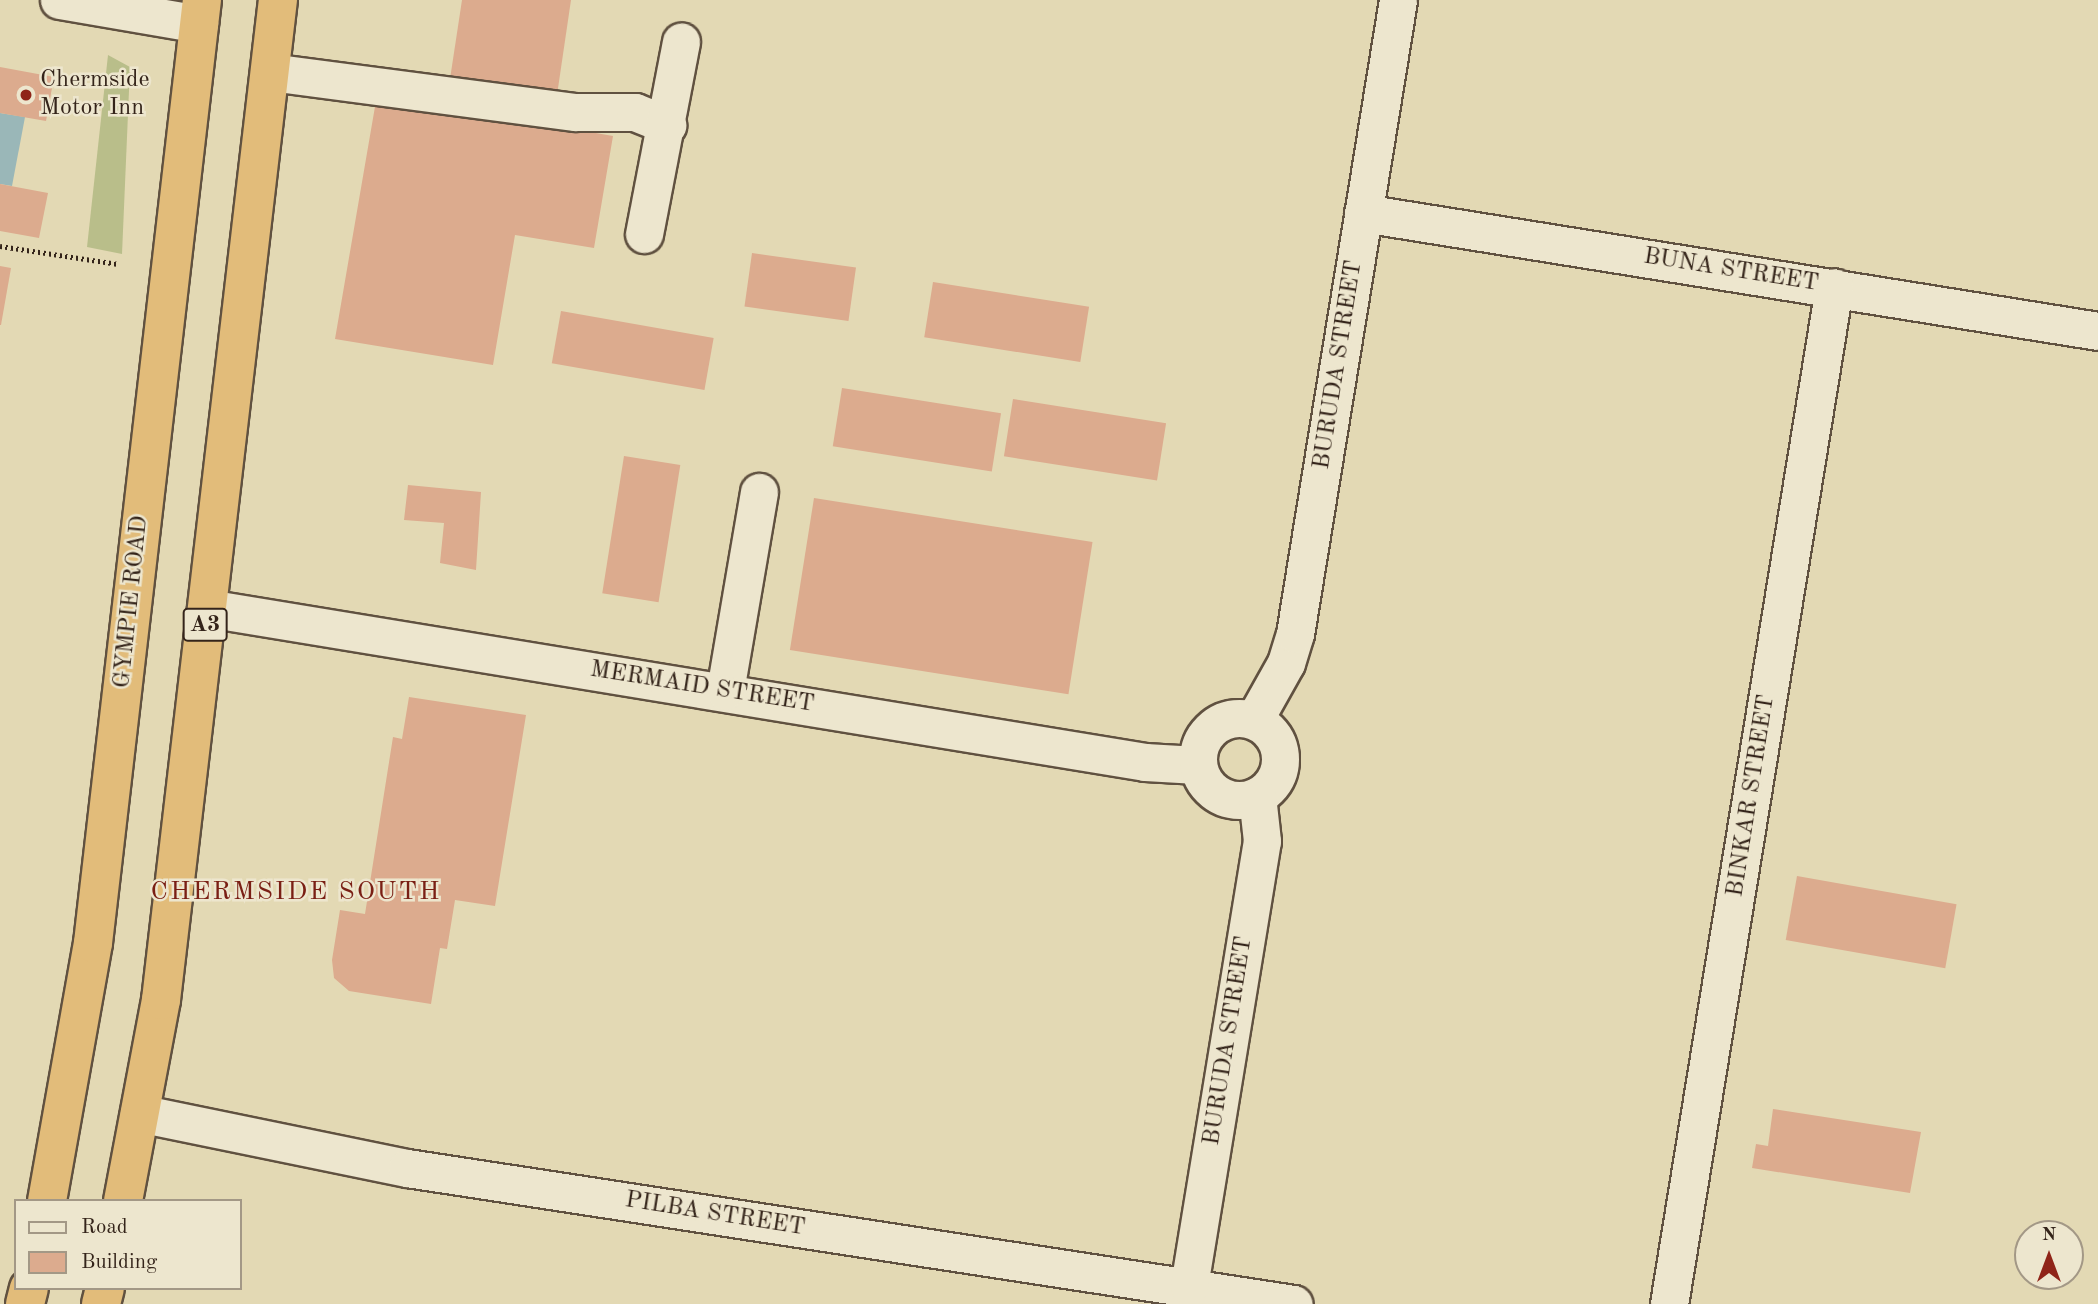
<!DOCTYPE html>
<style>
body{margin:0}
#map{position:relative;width:2098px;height:1304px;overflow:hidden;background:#e3d9b4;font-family:"Old Standard TT",serif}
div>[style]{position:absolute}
.green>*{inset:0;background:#b9be8a}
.water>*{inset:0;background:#9ab7b8}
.building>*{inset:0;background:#dcab8e;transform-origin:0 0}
.path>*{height:4.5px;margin-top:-2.25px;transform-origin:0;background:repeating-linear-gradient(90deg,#34241a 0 2px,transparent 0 5.5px)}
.roads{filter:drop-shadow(2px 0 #605140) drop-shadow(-2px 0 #605140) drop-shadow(0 2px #605140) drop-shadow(0 -2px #605140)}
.minor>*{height:37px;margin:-18.5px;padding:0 18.5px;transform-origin:18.5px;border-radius:18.5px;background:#ede6ce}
.minor>.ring{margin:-18.5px;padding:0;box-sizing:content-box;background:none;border:37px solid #ede6ce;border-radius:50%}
.highway>*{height:38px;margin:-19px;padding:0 19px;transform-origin:19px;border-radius:19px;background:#e2bc7a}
.dots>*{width:19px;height:19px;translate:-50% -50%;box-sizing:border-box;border:4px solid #ede6ce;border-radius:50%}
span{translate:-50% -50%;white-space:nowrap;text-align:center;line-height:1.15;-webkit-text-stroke:5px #ede6ce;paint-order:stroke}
.shield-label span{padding:2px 5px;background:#ede6ce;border:2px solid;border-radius:5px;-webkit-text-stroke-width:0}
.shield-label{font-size:23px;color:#34241a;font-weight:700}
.poi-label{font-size:24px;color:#34241a}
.left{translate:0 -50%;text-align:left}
.street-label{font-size:24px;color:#34241a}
.neighbourhood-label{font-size:26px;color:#7a1f14;letter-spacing:2px}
.legend{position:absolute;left:14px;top:1199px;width:228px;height:91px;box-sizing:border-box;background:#ede6ce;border:2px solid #a39886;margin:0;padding:9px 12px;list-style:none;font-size:21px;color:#34241a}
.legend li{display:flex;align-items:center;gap:14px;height:35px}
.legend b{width:35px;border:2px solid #a39886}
.north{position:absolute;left:2014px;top:1220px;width:70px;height:70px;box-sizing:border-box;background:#ede6ce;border:2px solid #a39886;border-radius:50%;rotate:0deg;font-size:19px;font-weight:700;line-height:28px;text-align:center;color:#34241a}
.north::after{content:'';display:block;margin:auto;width:24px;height:32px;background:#8f2418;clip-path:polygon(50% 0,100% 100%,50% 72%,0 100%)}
</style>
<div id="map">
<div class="green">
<div style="clip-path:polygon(108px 55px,130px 67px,122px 254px,87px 247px)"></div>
</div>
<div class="water">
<div style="clip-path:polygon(0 113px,25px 117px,12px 186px,0 184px)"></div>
</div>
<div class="building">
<div style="clip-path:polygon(462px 0,571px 0,557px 95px,450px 79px)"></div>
<div style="clip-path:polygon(0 67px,54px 77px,46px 121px,0 113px)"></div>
<div style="clip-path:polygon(377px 95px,613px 136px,594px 248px,515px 235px,493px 365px,335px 339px)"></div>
<div style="clip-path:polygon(0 184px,48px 193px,39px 238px,0 231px)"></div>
<div style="left:752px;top:253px;width:105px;height:54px;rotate:8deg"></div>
<div style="clip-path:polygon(0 266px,11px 268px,1px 325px,0 325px)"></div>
<div style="left:933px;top:282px;width:158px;height:56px;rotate:9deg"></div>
<div style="left:561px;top:311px;width:155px;height:53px;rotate:10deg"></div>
<div style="left:842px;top:388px;width:161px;height:59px;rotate:9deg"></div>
<div style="left:1013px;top:399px;width:155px;height:58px;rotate:9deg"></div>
<div style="left:624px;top:456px;width:57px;height:139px;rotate:9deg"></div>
<div style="clip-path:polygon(408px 485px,481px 492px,476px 570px,440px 563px,444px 523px,404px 520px)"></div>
<div style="left:814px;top:498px;width:282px;height:154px;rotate:9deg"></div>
<div style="clip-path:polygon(409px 697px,526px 715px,495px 906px,455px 900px,447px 949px,440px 948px,431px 1004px,349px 991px,334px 978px,332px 960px,340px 910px,365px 914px,393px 737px,402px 739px)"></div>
<div style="left:1797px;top:876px;width:162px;height:65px;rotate:10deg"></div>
<div style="clip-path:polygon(1773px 1109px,1921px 1132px,1910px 1193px,1752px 1168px,1756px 1144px,1768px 1146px)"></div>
</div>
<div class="path">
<div style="left:0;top:246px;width:118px;rotate:8.7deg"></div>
</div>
<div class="roads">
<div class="minor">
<div style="left:59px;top:0;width:142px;rotate:9.7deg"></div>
<div style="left:270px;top:72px;width:308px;rotate:7.5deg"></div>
<div style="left:575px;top:112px;width:60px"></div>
<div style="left:635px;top:112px;width:35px;rotate:22deg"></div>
<div style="left:1363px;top:213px;width:744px;rotate:9.12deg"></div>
<div style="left:644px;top:234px;width:196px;rotate:-79.1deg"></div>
<div style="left:207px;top:608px;width:951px;rotate:9.32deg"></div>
<div style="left:1145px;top:762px;width:52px;rotate:3.3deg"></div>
<div style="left:725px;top:691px;width:202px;rotate:-80.3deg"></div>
<div class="ring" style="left:1198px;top:718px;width:45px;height:45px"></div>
<div style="left:1254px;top:720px;width:65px;rotate:-60.7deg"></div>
<div style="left:1286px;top:663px;width:30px;rotate:-73deg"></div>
<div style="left:1295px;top:634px;width:642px;rotate:-80.77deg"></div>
<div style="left:139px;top:1113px;width:274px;rotate:11.6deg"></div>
<div style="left:407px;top:1168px;width:897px;rotate:8.72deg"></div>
<div style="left:1189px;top:1286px;width:451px;rotate:-80.7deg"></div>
<div style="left:1262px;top:841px;width:45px;rotate:-96.3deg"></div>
<div style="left:1669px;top:1304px;width:1030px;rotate:-80.78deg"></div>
</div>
<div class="highway">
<div style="left:47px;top:1201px;width:262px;rotate:-79.9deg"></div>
<div style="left:93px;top:943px;width:949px;rotate:-83.41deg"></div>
<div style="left:123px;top:1201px;width:205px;rotate:-79.3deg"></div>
<div style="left:161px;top:1000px;width:1007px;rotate:-83.33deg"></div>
<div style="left:25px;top:1304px;width:16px;rotate:-76deg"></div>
<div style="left:101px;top:1304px;width:16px;rotate:-76deg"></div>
</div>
</div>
<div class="dots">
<div style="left:26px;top:95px;background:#8f2418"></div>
</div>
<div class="shield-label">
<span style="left:205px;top:625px">A3</span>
</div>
<div class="poi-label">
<span class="left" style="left:40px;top:95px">Chermside<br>Motor Inn</span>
</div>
<div class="street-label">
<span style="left:1731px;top:271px;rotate:9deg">BUNA STREET</span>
<span style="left:1339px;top:365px;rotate:-81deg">BURUDA STREET</span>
<span style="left:132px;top:602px;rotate:-84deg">GYMPIE ROAD</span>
<span style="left:702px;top:688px;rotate:9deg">MERMAID STREET</span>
<span style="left:1752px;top:796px;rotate:-81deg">BINKAR STREET</span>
<span style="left:1229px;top:1041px;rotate:-81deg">BURUDA STREET</span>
<span style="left:715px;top:1215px;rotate:9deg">PILBA STREET</span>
</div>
<div class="neighbourhood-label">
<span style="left:296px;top:893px">CHERMSIDE SOUTH</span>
</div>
<ul class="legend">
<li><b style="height:9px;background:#ede6ce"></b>Road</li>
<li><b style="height:19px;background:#dcab8e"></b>Building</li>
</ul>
<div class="north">N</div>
</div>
